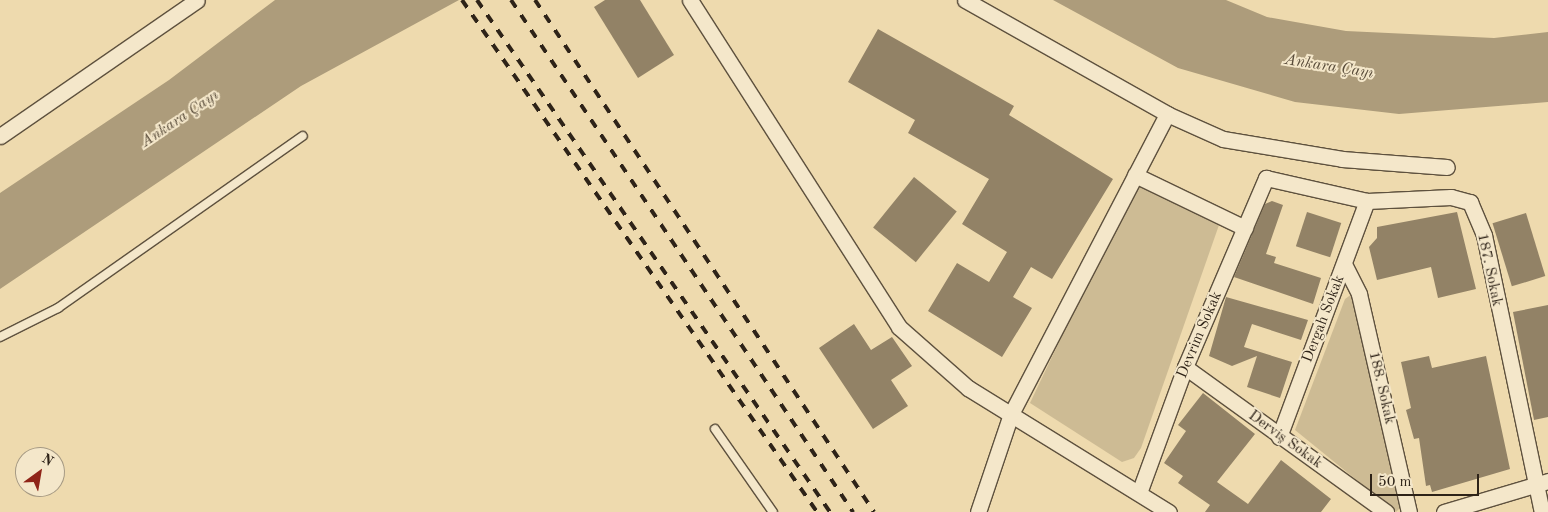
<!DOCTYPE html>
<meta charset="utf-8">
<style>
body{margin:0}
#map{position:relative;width:1548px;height:512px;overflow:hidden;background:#eedaae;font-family:"Old Standard TT",serif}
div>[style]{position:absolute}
.green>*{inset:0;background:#cdbb94}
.water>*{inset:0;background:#ad9c7b}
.building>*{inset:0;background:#928266;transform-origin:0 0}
.roads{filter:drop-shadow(1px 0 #5e513e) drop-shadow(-1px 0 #5e513e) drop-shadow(0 1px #5e513e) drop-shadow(0 -1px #5e513e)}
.service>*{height:8px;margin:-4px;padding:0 4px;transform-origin:4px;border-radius:4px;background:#f4e7ca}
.minor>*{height:15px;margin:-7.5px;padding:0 7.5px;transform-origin:7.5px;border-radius:7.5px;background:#f4e7ca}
.rail>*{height:4px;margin-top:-2px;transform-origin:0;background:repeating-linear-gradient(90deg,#2e2318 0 9px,transparent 0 18px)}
span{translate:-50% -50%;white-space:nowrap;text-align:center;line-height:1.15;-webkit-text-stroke:4px #f4e7ca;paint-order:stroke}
.street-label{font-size:15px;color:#2e2318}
.water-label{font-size:16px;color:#5a4d3b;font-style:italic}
.north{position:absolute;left:15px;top:447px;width:50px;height:50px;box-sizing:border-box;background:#f4e7ca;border:1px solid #a59983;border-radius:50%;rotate:32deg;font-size:14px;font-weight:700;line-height:20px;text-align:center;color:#2e2318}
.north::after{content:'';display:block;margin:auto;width:18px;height:22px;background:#8f2418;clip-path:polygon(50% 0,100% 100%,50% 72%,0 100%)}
.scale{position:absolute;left:1370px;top:474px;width:109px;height:22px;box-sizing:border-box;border:2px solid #2e2318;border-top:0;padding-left:6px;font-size:15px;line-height:18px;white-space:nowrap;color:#2e2318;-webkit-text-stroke:4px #f4e7ca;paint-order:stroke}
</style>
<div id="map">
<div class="green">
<div style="clip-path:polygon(1138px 185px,1219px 225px,1141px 448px,1134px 458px,1122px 462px,1030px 403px,1133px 187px)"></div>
<div style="clip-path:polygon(1352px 294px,1403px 505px,1396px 512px,1295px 430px,1345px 299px)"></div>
</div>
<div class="water">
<div style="clip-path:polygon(275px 0,459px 0,301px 86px,0 289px,0 193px,169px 80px)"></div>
<div style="clip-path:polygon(1053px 0,1226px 0,1267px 17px,1346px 31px,1494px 38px,1548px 32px,1548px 102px,1399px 114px,1295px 102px,1178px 68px)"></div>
</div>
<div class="building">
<div style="clip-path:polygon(605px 0,640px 0,674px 55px,638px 78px,594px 7px)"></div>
<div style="clip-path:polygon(878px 29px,1014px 106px,1009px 115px,1113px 179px,1052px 279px,1031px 267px,1013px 297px,1032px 308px,1002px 357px,928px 311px,957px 263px,989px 282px,1007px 252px,962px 224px,989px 179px,908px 133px,915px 120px,848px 82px)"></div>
<div style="left:914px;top:177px;width:55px;height:65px;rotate:39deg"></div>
<div style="clip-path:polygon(1272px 201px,1283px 205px,1266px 254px,1276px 257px,1274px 263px,1321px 278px,1313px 304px,1234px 277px,1265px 204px)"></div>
<div style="left:1307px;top:212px;width:36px;height:36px;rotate:18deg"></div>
<div style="clip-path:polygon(1457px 212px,1476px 289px,1438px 298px,1431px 267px,1377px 280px,1369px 247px,1377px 238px,1377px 227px)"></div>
<div style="left:1526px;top:213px;width:66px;height:35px;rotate:73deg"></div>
<div style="clip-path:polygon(1226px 297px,1308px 320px,1301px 340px,1252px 324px,1244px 347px,1292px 362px,1280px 398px,1247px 387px,1257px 356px,1232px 366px,1209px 356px)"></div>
<div style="clip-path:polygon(1548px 305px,1548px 417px,1534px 420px,1513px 312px)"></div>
<div style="clip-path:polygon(854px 324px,871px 350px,892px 337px,912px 366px,891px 380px,908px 406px,873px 429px,819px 348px)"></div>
<div style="clip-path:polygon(1429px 356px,1432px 368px,1486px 356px,1510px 469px,1432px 492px,1430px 485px,1426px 486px,1419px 438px,1414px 439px,1406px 410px,1411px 408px,1401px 362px)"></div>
<div style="clip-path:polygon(1203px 393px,1255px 434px,1217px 482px,1248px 504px,1281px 460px,1331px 499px,1321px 512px,1205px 512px,1210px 505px,1178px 483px,1183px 476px,1164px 463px,1186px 431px,1178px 425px)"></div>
</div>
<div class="roads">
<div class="service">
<div style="left:0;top:337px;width:65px;rotate:-26.6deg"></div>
<div style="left:58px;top:308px;width:299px;rotate:-35.1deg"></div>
<div style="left:715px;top:429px;width:101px;rotate:55.1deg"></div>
</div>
<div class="minor">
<div style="left:690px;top:0;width:388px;rotate:57.4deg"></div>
<div style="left:899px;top:327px;width:92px;rotate:41.5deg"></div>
<div style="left:968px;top:388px;width:236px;rotate:31.7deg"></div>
<div style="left:965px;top:0;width:232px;rotate:29.4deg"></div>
<div style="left:1167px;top:114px;width:61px;rotate:24.1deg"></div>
<div style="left:1223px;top:139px;width:121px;rotate:9.5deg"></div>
<div style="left:1342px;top:159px;width:105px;rotate:4.4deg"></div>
<div style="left:0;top:136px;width:239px;rotate:-34.6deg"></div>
<div style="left:1135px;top:175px;width:122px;rotate:25.7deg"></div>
<div style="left:1345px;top:266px;width:31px;rotate:63deg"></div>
<div style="left:1359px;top:294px;width:224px;rotate:77.1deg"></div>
<div style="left:1185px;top:367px;width:248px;rotate:35.8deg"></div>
<div style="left:1279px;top:437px;width:252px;rotate:-69.6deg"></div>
<div style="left:1139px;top:493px;width:134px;rotate:-69.9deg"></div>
<div style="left:1185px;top:367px;width:206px;rotate:-66.8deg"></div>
<div style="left:1266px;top:178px;width:104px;rotate:12.8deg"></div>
<div style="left:1367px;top:201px;width:84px;rotate:-2.7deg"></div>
<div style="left:1451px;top:197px;width:20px;rotate:15deg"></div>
<div style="left:1470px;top:202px;width:36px;rotate:67deg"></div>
<div style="left:1484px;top:235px;width:283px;rotate:78.2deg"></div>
<div style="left:978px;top:512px;width:103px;rotate:-71.4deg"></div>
<div style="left:1011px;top:414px;width:338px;rotate:-62.5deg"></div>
<div style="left:1444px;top:512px;width:109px;rotate:-16.6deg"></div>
</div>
</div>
<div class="rail">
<div style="left:462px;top:0;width:623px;rotate:55.26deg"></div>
<div style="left:477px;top:0;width:622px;rotate:55.42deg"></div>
<div style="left:511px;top:0;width:616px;rotate:56.26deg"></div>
<div style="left:535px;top:0;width:614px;rotate:56.49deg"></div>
</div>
<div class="street-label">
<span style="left:1489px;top:270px;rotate:78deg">187. Sokak</span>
<span style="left:1324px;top:319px;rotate:-69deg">Dergah Sokak</span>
<span style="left:1200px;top:335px;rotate:-67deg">Devrim Sokak</span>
<span style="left:1381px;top:388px;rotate:77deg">188. Sokak</span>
<span style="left:1285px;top:440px;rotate:36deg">Derviş Sokak</span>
</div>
<div class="water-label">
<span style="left:1329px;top:67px;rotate:9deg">Ankara Çayı</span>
<span style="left:180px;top:119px;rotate:-34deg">Ankara Çayı</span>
</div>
<div class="north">N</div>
<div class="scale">50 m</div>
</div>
